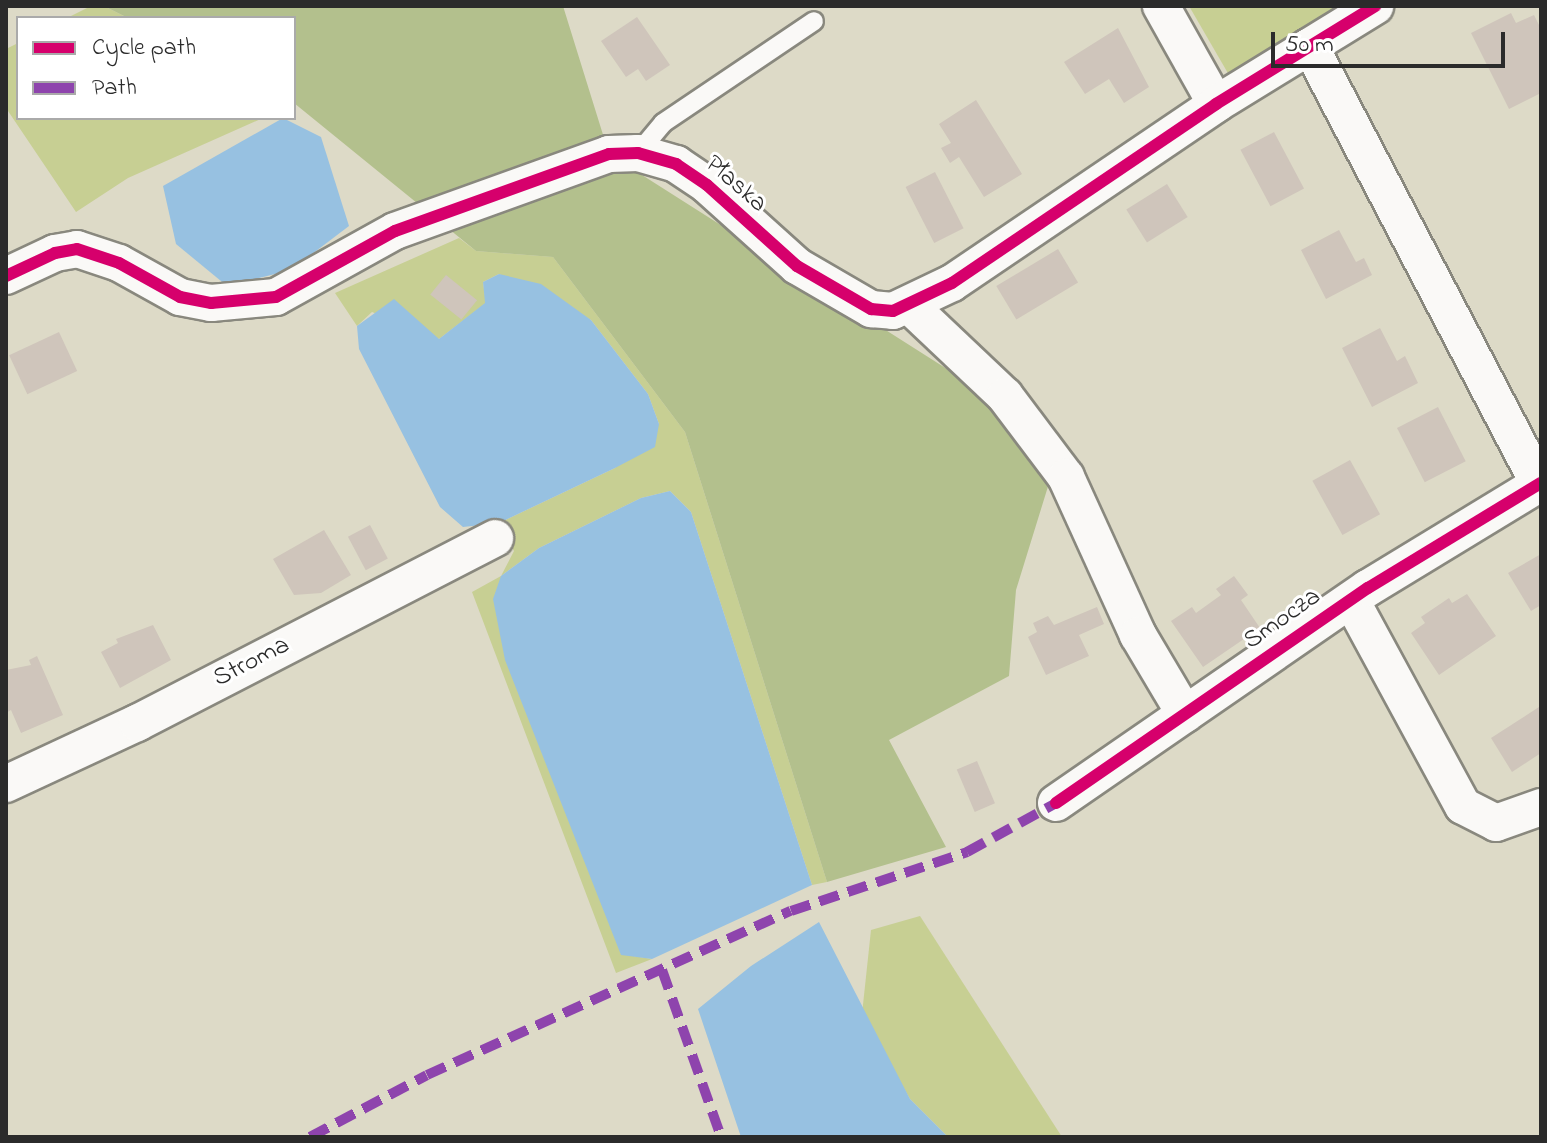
<!DOCTYPE html>
<meta charset="utf-8">
<style>
body{margin:0}
#map{position:relative;width:1547px;height:1143px;overflow:hidden;background:#dddac7;font-family:"Indie Flower",sans-serif}
div>[style]{position:absolute}
.green>*{inset:0;background:#c7cf93}
.forest>*{inset:0;background:#b3c08d}
.water>*{inset:0;background:#97c1e1}
.building>*{inset:0;background:#cfc5bb;transform-origin:0 0}
.roads{filter:drop-shadow(2px 0 #89887e) drop-shadow(-2px 0 #89887e) drop-shadow(0 2px #89887e) drop-shadow(0 -2px #89887e)}
.service>*{height:18px;margin:-9px;padding:0 9px;transform-origin:9px;border-radius:9px;background:#faf9f7}
.minor>*{height:36px;margin:-18px;padding:0 18px;transform-origin:18px;border-radius:18px;background:#faf9f7}
.quiet>*{height:10px;margin-top:-5px;transform-origin:0;background:repeating-linear-gradient(90deg,#8e44ad 0 20px,transparent 0 30px)}
.cycleway>*{height:12px;margin:-6px;padding:0 6px;transform-origin:6px;border-radius:6px;background:#d6006c}
span{translate:-50% -50%;white-space:nowrap;text-align:center;line-height:1.15;-webkit-text-stroke:6px #fff;paint-order:stroke}
.street-label{font-size:26px;color:#2b2b2b}
.frame{position:absolute;inset:0;border:8px solid #2b2b2b;pointer-events:none}
.legend{position:absolute;left:16px;top:16px;width:280px;height:104px;box-sizing:border-box;background:#fff;border:2px solid #aaa;margin:0;padding:10px 14px;list-style:none;font-size:24px;color:#2b2b2b}
.legend li{display:flex;align-items:center;gap:16px;height:40px}
.legend b{width:40px;border:2px solid #aaa}
.scale{position:absolute;left:1271px;top:32px;width:234px;height:36px;box-sizing:border-box;border:4px solid #2b2b2b;border-top:0;padding-left:10px;font-size:24px;line-height:28px;white-space:nowrap;color:#2b2b2b;-webkit-text-stroke:6px #fff;paint-order:stroke}
</style>
<div id="map">
<div class="green">
<div style="clip-path:polygon(91px 6px,104px 6px,128px 18px,67px 18px)"></div>
<div style="clip-path:polygon(1189px 6px,1345px 6px,1229px 75px)"></div>
<div style="clip-path:polygon(18px 43px,18px 118px,263px 118px,128px 178px,76px 212px,6px 108px,6px 49px)"></div>
<div style="clip-path:polygon(459px 238px,476px 251px,553px 257px,685px 432px,827px 882px,812px 885px,691px 512px,670px 491px,641px 498px,539px 548px,501px 576px,621px 954px,652px 959px,616px 973px,472px 592px,501px 576px,514px 551px,499px 523px,615px 468px,659px 424px,648px 394px,591px 320px,499px 274px,483px 282px,486px 303px,439px 339px,372px 312px,357px 326px,335px 293px)"></div>
<div style="clip-path:polygon(920px 916px,1062px 1137px,948px 1137px,910px 1099px,862px 1014px,871px 930px)"></div>
</div>
<div class="forest">
<div style="clip-path:polygon(104px 6px,563px 6px,609px 154px,980px 390px,1050px 480px,1016px 590px,1009px 676px,889px 740px,946px 847px,827px 882px,685px 432px,553px 257px,476px 251px,294px 103px,294px 18px,128px 18px)"></div>
</div>
<div class="water">
<div style="clip-path:polygon(283px 118px,321px 137px,349px 226px,291px 270px,227px 286px,176px 244px,163px 186px)"></div>
<div style="clip-path:polygon(499px 274px,541px 284px,591px 320px,648px 394px,659px 424px,655px 447px,615px 468px,499px 523px,463px 527px,440px 507px,359px 349px,357px 326px,394px 299px,439px 339px,485px 303px,483px 282px)"></div>
<div style="clip-path:polygon(670px 491px,691px 512px,812px 885px,652px 959px,621px 955px,505px 660px,493px 599px,501px 576px,539px 548px,641px 498px)"></div>
<div style="clip-path:polygon(819px 922px,910px 1099px,948px 1137px,741px 1137px,698px 1009px,751px 966px)"></div>
</div>
<div class="building">
<div style="clip-path:polygon(1511px 13px,1516px 23px,1534px 15px,1541px 29px,1541px 93px,1509px 109px,1471px 33px)"></div>
<div style="clip-path:polygon(637px 17px,670px 65px,646px 81px,638px 69px,626px 77px,601px 41px)"></div>
<div style="clip-path:polygon(1118px 28px,1149px 87px,1124px 103px,1109px 79px,1085px 94px,1064px 62px)"></div>
<div style="clip-path:polygon(976px 100px,1022px 174px,984px 197px,959px 157px,950px 163px,941px 148px,951px 143px,939px 124px)"></div>
<div style="left:1274px;top:132px;width:64px;height:38px;rotate:62deg"></div>
<div style="left:935px;top:172px;width:63px;height:33px;rotate:63deg"></div>
<div style="left:1167px;top:184px;width:39px;height:48px;rotate:58deg"></div>
<div style="clip-path:polygon(1339px 230px,1356px 262px,1364px 258px,1372px 275px,1326px 299px,1301px 250px)"></div>
<div style="left:1058px;top:249px;width:39px;height:72px;rotate:59deg"></div>
<div style="left:446px;top:275px;width:40px;height:25px;rotate:39deg"></div>
<div style="clip-path:polygon(1380px 328px,1397px 361px,1405px 356px,1418px 383px,1372px 407px,1342px 348px)"></div>
<div style="left:59px;top:332px;width:43px;height:55px;rotate:65deg"></div>
<div style="left:1438px;top:407px;width:61px;height:46px;rotate:63deg"></div>
<div style="left:1350px;top:460px;width:62px;height:43px;rotate:61deg"></div>
<div style="left:370px;top:525px;width:38px;height:25px;rotate:62deg"></div>
<div style="clip-path:polygon(324px 530px,351px 575px,321px 593px,294px 595px,273px 559px)"></div>
<div style="clip-path:polygon(1541px 554px,1541px 605px,1531px 611px,1508px 573px)"></div>
<div style="clip-path:polygon(1234px 576px,1248px 595px,1241px 600px,1260px 628px,1203px 667px,1171px 621px,1192px 607px,1196px 613px,1221px 595px,1216px 589px)"></div>
<div style="clip-path:polygon(1467px 594px,1496px 636px,1439px 675px,1411px 633px,1425px 623px,1421px 617px,1449px 598px,1452px 603px)"></div>
<div style="clip-path:polygon(1097px 607px,1104px 624px,1079px 635px,1089px 656px,1046px 675px,1028px 637px,1037px 632px,1033px 623px,1048px 616px,1054px 625px)"></div>
<div style="clip-path:polygon(153px 625px,171px 660px,120px 688px,101px 652px,118px 643px,116px 639px)"></div>
<div style="clip-path:polygon(37px 656px,63px 715px,21px 733px,11px 710px,6px 713px,6px 670px,31px 665px,29px 660px)"></div>
<div style="clip-path:polygon(1539px 707px,1541px 753px,1512px 772px,1491px 738px)"></div>
<div style="left:977px;top:761px;width:46px;height:22px;rotate:67deg"></div>
</div>
<div class="roads">
<div class="service">
<div style="left:638px;top:153px;width:39px;rotate:-50deg"></div>
<div style="left:663px;top:123px;width:182px;rotate:-34deg"></div>
</div>
<div class="minor">
<div style="left:1161px;top:6px;width:112px;rotate:60.7deg"></div>
<div style="left:1310px;top:46px;width:494px;rotate:62.4deg"></div>
<div style="left:6px;top:276px;width:54px;rotate:-25.1deg"></div>
<div style="left:55px;top:253px;width:22px;rotate:-10deg"></div>
<div style="left:77px;top:249px;width:44px;rotate:18.4deg"></div>
<div style="left:119px;top:263px;width:70px;rotate:29.1deg"></div>
<div style="left:180px;top:297px;width:32px;rotate:11deg"></div>
<div style="left:211px;top:303px;width:65px;rotate:-5.3deg"></div>
<div style="left:276px;top:297px;width:136px;rotate:-29deg"></div>
<div style="left:395px;top:231px;width:227px;rotate:-19.8deg"></div>
<div style="left:609px;top:154px;width:29px;rotate:-2deg"></div>
<div style="left:638px;top:153px;width:40px;rotate:16deg"></div>
<div style="left:676px;top:164px;width:37px;rotate:34deg"></div>
<div style="left:707px;top:185px;width:121px;rotate:42deg"></div>
<div style="left:797px;top:266px;width:86px;rotate:30.2deg"></div>
<div style="left:871px;top:309px;width:22px;rotate:5deg"></div>
<div style="left:893px;top:311px;width:65px;rotate:-25.4deg"></div>
<div style="left:952px;top:283px;width:319px;rotate:-34.1deg"></div>
<div style="left:1216px;top:104px;width:187px;rotate:-31.6deg"></div>
<div style="left:911px;top:307px;width:129px;rotate:43.4deg"></div>
<div style="left:1005px;top:396px;width:101px;rotate:53deg"></div>
<div style="left:1066px;top:477px;width:174px;rotate:65.5deg"></div>
<div style="left:1138px;top:635px;width:92px;rotate:59.3deg"></div>
<div style="left:1351px;top:600px;width:234px;rotate:61.5deg"></div>
<div style="left:1463px;top:806px;width:37px;rotate:27deg"></div>
<div style="left:1496px;top:823px;width:48px;rotate:-19.6deg"></div>
<div style="left:6px;top:784px;width:145px;rotate:-25deg"></div>
<div style="left:137px;top:723px;width:403px;rotate:-27.3deg"></div>
<div style="left:1056px;top:803px;width:379px;rotate:-34.6deg"></div>
<div style="left:1368px;top:588px;width:202px;rotate:-31.3deg"></div>
</div>
</div>
<div class="quiet">
<div style="left:662px;top:970px;width:177px;rotate:70.5deg"></div>
<div style="left:310px;top:1137px;width:132px;rotate:-27.9deg"></div>
<div style="left:427px;top:1075px;width:399px;rotate:-24.3deg"></div>
<div style="left:791px;top:911px;width:186px;rotate:-18.5deg"></div>
<div style="left:967px;top:852px;width:102px;rotate:-28.8deg"></div>
</div>
<div class="cycleway">
<div style="left:6px;top:276px;width:54px;rotate:-25.1deg"></div>
<div style="left:55px;top:253px;width:22px;rotate:-10deg"></div>
<div style="left:77px;top:249px;width:44px;rotate:18.4deg"></div>
<div style="left:119px;top:263px;width:70px;rotate:29.1deg"></div>
<div style="left:180px;top:297px;width:32px;rotate:11deg"></div>
<div style="left:211px;top:303px;width:65px;rotate:-5.3deg"></div>
<div style="left:276px;top:297px;width:136px;rotate:-29deg"></div>
<div style="left:395px;top:231px;width:227px;rotate:-19.8deg"></div>
<div style="left:609px;top:154px;width:29px;rotate:-2deg"></div>
<div style="left:638px;top:153px;width:40px;rotate:16deg"></div>
<div style="left:676px;top:164px;width:37px;rotate:34deg"></div>
<div style="left:707px;top:185px;width:121px;rotate:42deg"></div>
<div style="left:797px;top:266px;width:86px;rotate:30.2deg"></div>
<div style="left:871px;top:309px;width:22px;rotate:5deg"></div>
<div style="left:893px;top:311px;width:65px;rotate:-25.4deg"></div>
<div style="left:952px;top:283px;width:319px;rotate:-34.1deg"></div>
<div style="left:1216px;top:104px;width:187px;rotate:-31.6deg"></div>
<div style="left:1056px;top:803px;width:379px;rotate:-34.6deg"></div>
<div style="left:1368px;top:588px;width:202px;rotate:-31.3deg"></div>
</div>
<div class="street-label">
<span style="left:735px;top:185px;rotate:41deg">Płaska</span>
<span style="left:1283px;top:620px;rotate:-35deg">Smocza</span>
<span style="left:252px;top:663px;rotate:-27deg">Stroma</span>
</div>
<div class="frame"></div>
<ul class="legend">
<li><b style="height:10px;background:#d6006c"></b>Cycle path</li>
<li><b style="height:10px;background:#8e44ad"></b>Path</li>
</ul>
<div class="scale">50 m</div>
</div>
